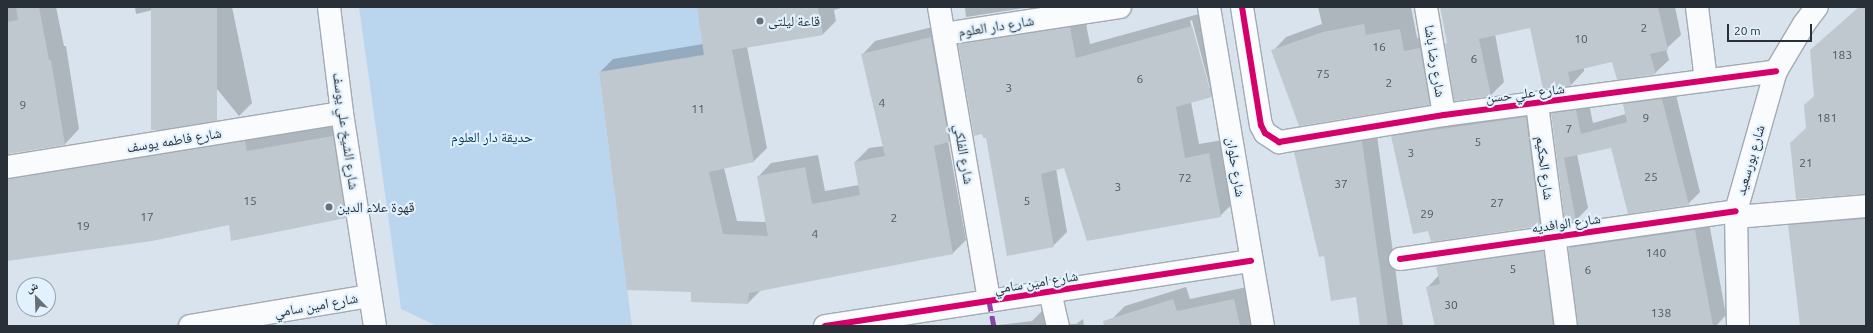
<!DOCTYPE html>
<meta charset="utf-8">
<style>
body{margin:0}
#map{position:relative;width:1873px;height:333px;overflow:hidden;background:#d9e3ed;font-family:Ubuntu,"Noto Naskh Arabic",sans-serif}
div>[style]{position:absolute}
.green>*{inset:0;background:#bad6ef}
.shadow>*{inset:0;background:#0003}
.building>*{inset:0;background:#c0c8cf;transform-origin:0 0}
.roads{filter:drop-shadow(1px 0 #a3aab2) drop-shadow(-1px 0 #a3aab2) drop-shadow(0 1px #a3aab2) drop-shadow(0 -1px #a3aab2)}
.minor>*{height:22px;margin:-11px;padding:0 11px;transform-origin:11px;border-radius:11px;background:#f9fbfc}
.quiet>*{height:5px;margin-top:-2.5px;transform-origin:0;background:repeating-linear-gradient(90deg,#8e44ad 0 10px,transparent 0 15px)}
.cycleway>*{height:6px;margin:-3px;padding:0 3px;transform-origin:3px;border-radius:3px;background:#d6006c}
.dots>*{width:11px;height:11px;translate:-50% -50%;box-sizing:border-box;border:2px solid #e1f1fe;border-radius:50%}
span{translate:-50% -50%;white-space:nowrap;text-align:center;line-height:1.15;-webkit-text-stroke:4px #e1f1fe;paint-order:stroke}
.number-label{font-size:12px;color:#4f565d}
.number-label span{-webkit-text-stroke-width:0}
.poi-label{font-size:14px;color:#293037}
.left{translate:0 -50%;text-align:left}
.street-label{font-size:14px;color:#293037}
.park-label{font-size:14px;color:#073859}
.frame{position:absolute;inset:0;border:8px solid #293037;pointer-events:none}
.north{position:absolute;left:16px;top:277px;width:40px;height:40px;box-sizing:border-box;background:#e1f1fe;border:1px solid #97a4ae;border-radius:50%;rotate:337deg;font-size:11px;font-weight:700;line-height:16px;text-align:center;color:#293037}
.north::after{content:'';display:block;margin:auto;width:14px;height:18px;background:#676f77;clip-path:polygon(50% 0,100% 100%,50% 72%,0 100%)}
.scale{position:absolute;left:1727px;top:24px;width:85px;height:18px;box-sizing:border-box;border:2px solid #293037;border-top:0;padding-left:5px;font-size:12px;line-height:14px;white-space:nowrap;color:#293037;-webkit-text-stroke:3px #e1f1fe;paint-order:stroke}
</style>
<div id="map">
<div class="green">
<div style="clip-path:polygon(359px 7px,818px 7px,823px 35px,599px 72px,632px 326px,437px 326px,401px 309px)"></div>
</div>
<div class="shadow">
<div style="clip-path:polygon(7px 7px,56px 7px,64px 46px,66px 46px,79px 129px,65px 144px,9px 153px,12px 161px,347px 122px,360px 202px,345px 217px,229px 224px,7px 260px)"></div>
<div style="clip-path:polygon(135px 7px,232px 7px,252px 103px,239px 116px,153px 10px,136px 14px)"></div>
<div style="clip-path:polygon(698px 7px,845px 7px,834px 10px,836px 21px,823px 34px,747px 47px,767px 148px,754px 161px,724px 168px,737px 221px,766px 222px,758px 177px,771px 163px,818px 155px,825px 191px,859px 185px,855px 162px,869px 148px,884px 146px,862px 55px,875px 41px,945px 24px,962px 127px,948px 141px,966px 240px,953px 253px,762px 289px,748px 303px,692px 291px,600px 72px,613px 59px,703px 44px)"></div>
<div style="clip-path:polygon(965px 7px,1031px 7px,966px 17px)"></div>
<div style="clip-path:polygon(1318px 7px,1411px 7px,1417px 38px,1434px 35px,1443px 90px,1429px 104px,1273px 51px,1286px 37px,1322px 24px)"></div>
<div style="clip-path:polygon(1441px 7px,1675px 7px,1681px 35px,1666px 49px,1669px 60px,1655px 73px,1613px 61px,1584px 68px,1584px 71px,1571px 85px,1544px 88px,1531px 27px,1495px 34px,1504px 82px,1491px 95px,1448px 42px)"></div>
<div style="clip-path:polygon(evenodd,1206px 12px,1225px 82px,1211px 96px,1191px 102px,1199px 144px,1223px 140px,1234px 202px,1220px 216px,1065px 167px,1056px 169px,1067px 232px,1053px 246px,987px 137px,959px 45px,973px 31px,1084px 14px,1090px 44px,1206px 12px,1192px 20px,1210px 88px,1208px 88px,1190px 21px,1192px 20px)"></div>
<div style="clip-path:polygon(1674px 87px,1700px 192px,1688px 204px,1611px 147px,1577px 154px,1588px 208px,1576px 220px,1566px 222px,1552px 114px,1564px 102px,1588px 99px,1593px 123px,1626px 114px,1624px 104px,1636px 92px)"></div>
<div style="clip-path:polygon(1540px 103px,1554px 211px,1540px 225px,1429px 230px,1392px 137px,1406px 122px)"></div>
<div style="clip-path:polygon(1376px 128px,1403px 326px,1361px 326px,1357px 296px,1325px 254px,1296px 152px,1310px 138px)"></div>
<div style="clip-path:polygon(1866px 206px,1866px 326px,1801px 326px,1789px 226px,1803px 211px)"></div>
<div style="clip-path:polygon(1708px 217px,1726px 315px,1716px 326px,1435px 326px,1427px 288px,1439px 275px,1437px 267px,1450px 254px,1557px 238px,1574px 324px,1579px 325px,1569px 248px,1583px 235px)"></div>
<div style="clip-path:polygon(1186px 287px,1190px 299px,1247px 287px,1256px 326px,1114px 326px,1112px 319px,1125px 306px)"></div>
<div style="clip-path:polygon(1058px 308px,1068px 324px,1076px 324px,1083px 319px,1084px 326px,990px 326px,1032px 321px,1042px 311px)"></div>
</div>
<div class="building">
<div style="clip-path:polygon(16px 7px,39px 7px,49px 60px,51px 60px,65px 145px,7px 154px,7px 22px,18px 20px)"></div>
<div style="left:151px;top:7px;width:66px;height:123px"></div>
<div style="clip-path:polygon(697px 7px,818px 7px,823px 35px,732px 50px,754px 162px,709px 172px,723px 234px,768px 236px,757px 176px,805px 167px,812px 204px,860px 195px,854px 162px,885px 156px,861px 54px,931px 37px,949px 142px,934px 146px,953px 254px,749px 293px,748px 304px,691px 302px,691px 292px,627px 290px,599px 72px,704px 55px)"></div>
<div style="clip-path:polygon(1440px 7px,1658px 7px,1668px 50px,1650px 54px,1656px 74px,1617px 80px,1612px 62px,1568px 72px,1571px 86px,1543px 89px,1530px 28px,1479px 39px,1491px 96px,1454px 101px,1445px 44px,1447px 43px)"></div>
<div style="clip-path:polygon(1859px 7px,1866px 7px,1866px 194px,1796px 199px,1790px 143px,1806px 128px,1804px 105px,1814px 96px,1810px 50px)"></div>
<div style="clip-path:polygon(1364px 24px,1366px 35px,1400px 29px,1404px 51px,1420px 48px,1430px 105px,1299px 126px,1271px 50px,1323px 32px)"></div>
<div style="clip-path:polygon(1192px 26px,1212px 97px,1176px 107px,1185px 158px,1209px 153px,1221px 217px,1087px 241px,1064px 168px,1041px 174px,1054px 247px,1007px 256px,986px 138px,983px 138px,982px 134px,974px 136px,958px 44px,1070px 27px,1076px 58px)"></div>
<div style="clip-path:polygon(1662px 99px,1689px 205px,1628px 214px,1611px 148px,1564px 158px,1576px 221px,1565px 223px,1551px 113px,1576px 110px,1581px 134px,1627px 122px,1623px 104px)"></div>
<div style="clip-path:polygon(1526px 117px,1540px 226px,1431px 242px,1428px 231px,1413px 234px,1391px 136px)"></div>
<div style="clip-path:polygon(333px 136px,346px 218px,231px 241px,229px 225px,152px 241px,7px 261px,7px 179px,245px 141px,247px 151px)"></div>
<div style="clip-path:polygon(1362px 141px,1375px 234px,1388px 326px,1360px 326px,1356px 297px,1331px 301px,1324px 256px,1319px 257px,1294px 152px)"></div>
<div style="clip-path:polygon(1866px 219px,1866px 326px,1800px 326px,1788px 225px)"></div>
<div style="clip-path:polygon(1695px 230px,1713px 326px,1578px 326px,1568px 248px)"></div>
<div style="clip-path:polygon(1544px 251px,1553px 326px,1435px 326px,1426px 287px,1440px 284px,1436px 266px)"></div>
<div style="clip-path:polygon(1173px 299px,1177px 311px,1234px 299px,1240px 326px,1104px 326px,1103px 321px)"></div>
</div>
<div class="roads">
<div class="minor">
<div style="left:329px;top:7px;width:107px;rotate:83deg"></div>
<div style="left:342px;top:113px;width:216px;rotate:81.2deg"></div>
<div style="left:939px;top:7px;width:298px;rotate:80.3deg"></div>
<div style="left:1209px;top:7px;width:324px;rotate:80.4deg"></div>
<div style="left:1242px;top:7px;width:120px;rotate:80.9deg"></div>
<div style="left:1261px;top:125px;width:9px;rotate:63deg"></div>
<div style="left:1265px;top:133px;width:17px;rotate:33deg"></div>
<div style="left:1279px;top:142px;width:167px;rotate:-9.3deg"></div>
<div style="left:1444px;top:115px;width:335px;rotate:-7.5deg"></div>
<div style="left:1426px;top:7px;width:109px;rotate:80.5deg"></div>
<div style="left:1697px;top:7px;width:74px;rotate:83deg"></div>
<div style="left:944px;top:34px;width:178px;rotate:-8.7deg"></div>
<div style="left:1537px;top:104px;width:224px;rotate:82.6deg"></div>
<div style="left:7px;top:167px;width:339px;rotate:-9.2deg"></div>
<div style="left:1736px;top:217px;width:130px;rotate:-4.8deg"></div>
<div style="left:1400px;top:259px;width:339px;rotate:-8.1deg"></div>
<div style="left:1050px;top:292px;width:35px;rotate:77deg"></div>
<div style="left:190px;top:326px;width:182px;rotate:-9.5deg"></div>
<div style="left:825px;top:326px;width:431px;rotate:-8.7deg"></div>
<div style="left:1738px;top:326px;width:115px;rotate:-91deg"></div>
<div style="left:1736px;top:211px;width:146px;rotate:-74.1deg"></div>
<div style="left:1776px;top:71px;width:55px;rotate:-59.2deg"></div>
<div style="left:1804px;top:24px;width:21px;rotate:-53deg"></div>
</div>
</div>
<div class="quiet">
<div style="left:989px;top:301px;width:25px;rotate:79deg"></div>
</div>
<div class="cycleway">
<div style="left:1242px;top:7px;width:120px;rotate:80.9deg"></div>
<div style="left:1261px;top:125px;width:9px;rotate:63deg"></div>
<div style="left:1265px;top:133px;width:17px;rotate:33deg"></div>
<div style="left:1279px;top:142px;width:167px;rotate:-9.3deg"></div>
<div style="left:1444px;top:115px;width:335px;rotate:-7.5deg"></div>
<div style="left:1400px;top:259px;width:339px;rotate:-8.1deg"></div>
<div style="left:825px;top:326px;width:431px;rotate:-8.7deg"></div>
</div>
<div class="dots">
<div style="left:760px;top:21px;background:#676f77"></div>
<div style="left:329px;top:207px;background:#676f77"></div>
</div>
<div class="number-label">
<span style="left:1644px;top:28px">2</span>
<span style="left:1581px;top:39px">10</span>
<span style="left:1379px;top:47px">16</span>
<span style="left:1842px;top:55px">183</span>
<span style="left:1474px;top:59px">6</span>
<span style="left:1323px;top:74px">75</span>
<span style="left:1140px;top:79px">6</span>
<span style="left:1389px;top:83px">2</span>
<span style="left:1009px;top:88px">3</span>
<span style="left:882px;top:103px">4</span>
<span style="left:23px;top:105px">9</span>
<span style="left:698px;top:109px">11</span>
<span style="left:1646px;top:118px">9</span>
<span style="left:1827px;top:118px">181</span>
<span style="left:1569px;top:129px">7</span>
<span style="left:1478px;top:142px">5</span>
<span style="left:1411px;top:153px">3</span>
<span style="left:1806px;top:163px">21</span>
<span style="left:1651px;top:177px">25</span>
<span style="left:1185px;top:178px">72</span>
<span style="left:1341px;top:184px">37</span>
<span style="left:1118px;top:187px">3</span>
<span style="left:250px;top:201px">15</span>
<span style="left:1027px;top:201px">5</span>
<span style="left:1497px;top:203px">27</span>
<span style="left:1427px;top:214px">29</span>
<span style="left:147px;top:217px">17</span>
<span style="left:894px;top:218px">2</span>
<span style="left:83px;top:226px">19</span>
<span style="left:815px;top:234px">4</span>
<span style="left:1656px;top:253px">140</span>
<span style="left:1513px;top:269px">5</span>
<span style="left:1588px;top:270px">6</span>
<span style="left:1451px;top:305px">30</span>
<span style="left:1661px;top:313px">138</span>
</div>
<div class="poi-label">
<span class="left" style="left:768px;top:21px">قاعة ليلتى</span>
<span class="left" style="left:337px;top:207px">قهوة علاء الدين</span>
</div>
<div class="street-label">
<span style="left:996px;top:26px;rotate:-9deg">شارع دار العلوم</span>
<span style="left:1435px;top:61px;rotate:81deg">شارع رضا باشا</span>
<span style="left:1525px;top:93px;rotate:-7deg">شارع علي حسن</span>
<span style="left:346px;top:131px;rotate:82deg">شارع الشيخ علي يوسف</span>
<span style="left:174px;top:140px;rotate:-9deg">شارع فاطمه يوسف</span>
<span style="left:964px;top:154px;rotate:80deg">شارع الفلكي</span>
<span style="left:1750px;top:160px;rotate:-74deg">شارع بورسعيد</span>
<span style="left:1236px;top:167px;rotate:81deg">شارع حلوان</span>
<span style="left:1545px;top:168px;rotate:83deg">شارع الحكيم</span>
<span style="left:1566px;top:223px;rotate:-8deg">شارع الوافديه</span>
<span style="left:1036px;top:282px;rotate:-9deg">شارع امين سامي</span>
<span style="left:316px;top:305px;rotate:-10deg">شارع امين سامي</span>
</div>
<div class="park-label">
<span style="left:492px;top:137px">حديقة دار العلوم</span>
</div>
<div class="frame"></div>
<div class="north">ش</div>
<div class="scale">20 m</div>
</div>
